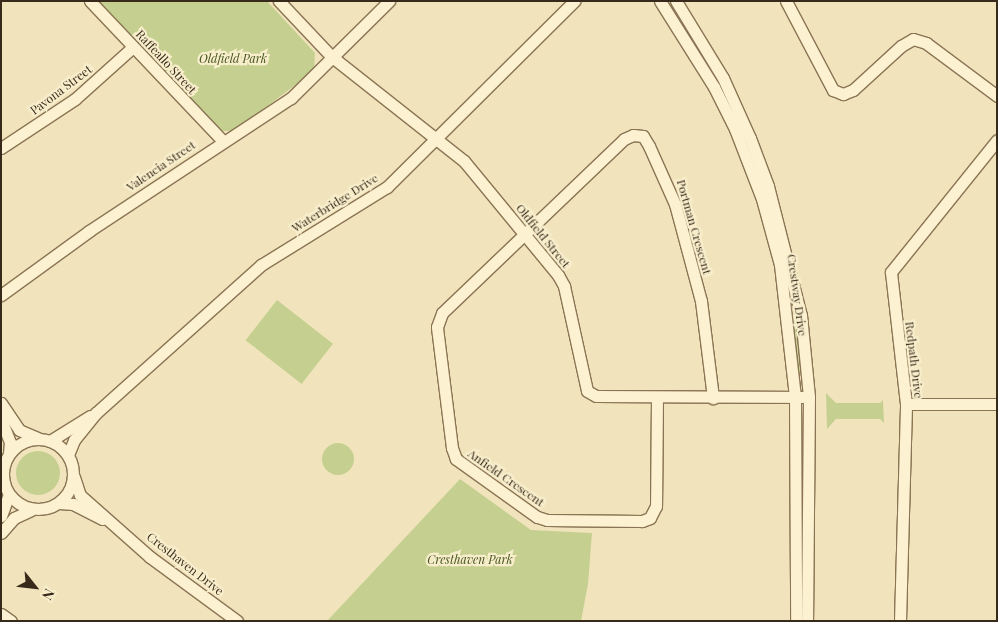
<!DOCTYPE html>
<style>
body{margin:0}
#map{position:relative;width:998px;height:622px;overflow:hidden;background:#f1e4bc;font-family:"Playfair Display",serif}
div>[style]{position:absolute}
.green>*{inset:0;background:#c5d090;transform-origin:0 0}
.round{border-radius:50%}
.roads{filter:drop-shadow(1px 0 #8a7454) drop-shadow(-1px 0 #8a7454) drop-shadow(0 1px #8a7454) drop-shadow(0 -1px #8a7454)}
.minor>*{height:11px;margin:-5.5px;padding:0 5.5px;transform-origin:5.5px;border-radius:5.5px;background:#fcf1d0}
.minor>.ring{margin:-5.5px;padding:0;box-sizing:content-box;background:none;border:11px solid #fcf1d0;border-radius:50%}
span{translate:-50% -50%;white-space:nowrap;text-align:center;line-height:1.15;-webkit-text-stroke:4.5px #f8eecc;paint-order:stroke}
.park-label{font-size:12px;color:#46561f;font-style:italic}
.street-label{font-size:12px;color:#382a1a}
.frame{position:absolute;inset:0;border:2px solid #382a1a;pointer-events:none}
.north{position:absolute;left:10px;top:562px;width:50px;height:50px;-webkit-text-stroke:4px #f8eecc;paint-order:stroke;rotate:119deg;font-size:14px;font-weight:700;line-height:20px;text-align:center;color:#382a1a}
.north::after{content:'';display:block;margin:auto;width:18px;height:22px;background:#382a1a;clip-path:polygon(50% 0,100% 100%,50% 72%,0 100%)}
</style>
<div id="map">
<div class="green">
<div style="clip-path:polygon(99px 1px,267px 1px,315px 53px,314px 71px,234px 131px,222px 131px)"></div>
<div style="left:277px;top:300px;width:71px;height:51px;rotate:38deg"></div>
<div style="clip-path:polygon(793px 318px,796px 321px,803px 364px,798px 381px)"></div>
<div style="clip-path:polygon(826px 393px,836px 403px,880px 403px,883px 400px,884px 423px,880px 419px,836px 419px,827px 429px)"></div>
<div class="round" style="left:322px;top:443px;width:32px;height:32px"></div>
<div class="round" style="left:16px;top:451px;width:44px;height:44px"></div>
<div style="clip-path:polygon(460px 479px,531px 530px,592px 533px,588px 584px,581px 621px,327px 621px)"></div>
</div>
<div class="roads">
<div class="minor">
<div style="left:90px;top:1px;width:193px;rotate:46.5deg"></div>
<div style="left:279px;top:1px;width:76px;rotate:46.6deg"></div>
<div style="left:331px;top:56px;width:169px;rotate:38.3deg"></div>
<div style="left:464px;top:161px;width:148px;rotate:50.5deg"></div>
<div style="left:558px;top:275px;width:13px;rotate:61deg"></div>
<div style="left:564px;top:286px;width:107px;rotate:77.6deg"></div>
<div style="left:587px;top:391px;width:10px;rotate:29deg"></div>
<div style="left:596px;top:396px;width:213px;rotate:0.3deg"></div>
<div style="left:660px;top:1px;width:102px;rotate:57.9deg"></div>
<div style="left:714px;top:87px;width:47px;rotate:63.4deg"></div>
<div style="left:735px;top:129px;width:75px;rotate:68.9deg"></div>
<div style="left:762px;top:199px;width:68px;rotate:74.7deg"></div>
<div style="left:780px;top:265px;width:133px;rotate:83.5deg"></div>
<div style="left:795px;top:397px;width:224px;rotate:89.7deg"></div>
<div style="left:676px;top:1px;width:90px;rotate:58.6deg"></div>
<div style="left:723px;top:78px;width:66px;rotate:65.8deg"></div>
<div style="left:750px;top:138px;width:51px;rotate:69.4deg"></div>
<div style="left:768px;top:186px;width:133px;rotate:75.7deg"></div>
<div style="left:801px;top:315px;width:82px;rotate:84.4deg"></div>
<div style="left:809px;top:397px;width:224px;rotate:90.5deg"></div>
<div style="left:786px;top:1px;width:101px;rotate:62.2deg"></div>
<div style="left:833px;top:90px;width:11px;rotate:22deg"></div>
<div style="left:843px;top:94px;width:11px;rotate:-22deg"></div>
<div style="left:853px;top:90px;width:65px;rotate:-42.5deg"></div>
<div style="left:901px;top:46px;width:14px;rotate:-30deg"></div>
<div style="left:913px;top:39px;width:14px;rotate:17deg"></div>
<div style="left:926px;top:43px;width:89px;rotate:36.7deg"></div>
<div style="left:1px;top:148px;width:89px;rotate:-33.5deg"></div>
<div style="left:75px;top:99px;width:78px;rotate:-41.9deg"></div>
<div style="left:1px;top:295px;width:109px;rotate:-36deg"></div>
<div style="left:89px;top:231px;width:242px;rotate:-33.4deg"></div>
<div style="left:291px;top:98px;width:138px;rotate:-44.7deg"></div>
<div style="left:657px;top:397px;width:109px;rotate:90.5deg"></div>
<div style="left:656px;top:506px;width:13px;rotate:117deg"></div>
<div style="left:650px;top:518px;width:9px;rotate:159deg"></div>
<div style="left:642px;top:521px;width:95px;rotate:-179.4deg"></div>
<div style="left:547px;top:520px;width:10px;rotate:-163deg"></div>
<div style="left:537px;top:517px;width:100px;rotate:-144.4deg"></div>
<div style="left:456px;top:459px;width:12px;rotate:-110deg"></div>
<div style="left:452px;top:448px;width:122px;rotate:-97.1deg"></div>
<div style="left:437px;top:327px;width:15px;rotate:-70deg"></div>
<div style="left:442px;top:313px;width:252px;rotate:-43.7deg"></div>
<div style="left:624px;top:139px;width:10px;rotate:-24deg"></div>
<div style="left:633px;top:135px;width:10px;rotate:6deg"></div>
<div style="left:643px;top:136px;width:12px;rotate:59deg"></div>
<div style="left:649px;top:146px;width:64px;rotate:65.9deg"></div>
<div style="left:675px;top:204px;width:100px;rotate:75deg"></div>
<div style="left:701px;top:301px;width:98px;rotate:82.9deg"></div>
<div style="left:1px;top:403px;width:32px;rotate:56deg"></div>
<div style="left:19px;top:430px;width:21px;rotate:23deg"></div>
<div style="left:906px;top:404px;width:91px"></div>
<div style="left:1px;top:419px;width:25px;rotate:69deg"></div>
<div style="left:10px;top:442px;width:11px;rotate:95deg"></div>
<div class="ring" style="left:3px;top:439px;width:59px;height:59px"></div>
<div style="left:50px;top:441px;width:47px;rotate:-32deg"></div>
<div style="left:68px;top:455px;width:16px;rotate:-68deg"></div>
<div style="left:74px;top:440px;width:35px;rotate:-51deg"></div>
<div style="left:96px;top:413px;width:222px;rotate:-41.9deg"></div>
<div style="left:261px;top:265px;width:148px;rotate:-31.8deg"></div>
<div style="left:387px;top:187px;width:264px;rotate:-44.8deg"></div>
<div style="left:74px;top:477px;width:19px;rotate:72deg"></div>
<div style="left:80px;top:495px;width:94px;rotate:41.5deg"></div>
<div style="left:150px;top:557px;width:108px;rotate:36.3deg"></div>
<div style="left:59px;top:503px;width:14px;rotate:4deg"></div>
<div style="left:73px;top:504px;width:33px;rotate:27deg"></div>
<div style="left:1px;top:516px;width:23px;rotate:-70deg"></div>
<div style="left:1px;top:533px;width:20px;rotate:-49deg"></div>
<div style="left:14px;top:518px;width:19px;rotate:-25deg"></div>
<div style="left:1px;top:614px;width:12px;rotate:35deg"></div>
<div style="left:900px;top:621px;width:217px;rotate:-88.4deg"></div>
<div style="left:906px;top:404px;width:133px;rotate:-96.5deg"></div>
<div style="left:891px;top:272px;width:169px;rotate:-51.2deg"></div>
</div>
</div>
<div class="park-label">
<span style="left:233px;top:59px">Oldfield Park</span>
<span style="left:470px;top:560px">Cresthaven Park</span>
</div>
<div class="street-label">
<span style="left:166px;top:62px;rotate:47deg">Raffeallo Street</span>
<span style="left:61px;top:90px;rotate:-37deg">Pavona Street</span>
<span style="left:161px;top:166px;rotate:-34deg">Valencia Street</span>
<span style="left:335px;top:203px;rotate:-32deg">Waterbridge Drive</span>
<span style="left:694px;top:227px;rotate:74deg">Portman Crescent</span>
<span style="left:543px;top:236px;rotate:51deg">Oldfield Street</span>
<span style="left:797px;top:295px;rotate:82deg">Crestway Drive</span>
<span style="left:914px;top:360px;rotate:83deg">Redpath Drive</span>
<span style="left:506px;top:478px;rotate:35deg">Anfield Crescent</span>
<span style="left:185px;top:564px;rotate:38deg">Cresthaven Drive</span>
</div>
<div class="frame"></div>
<div class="north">N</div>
</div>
